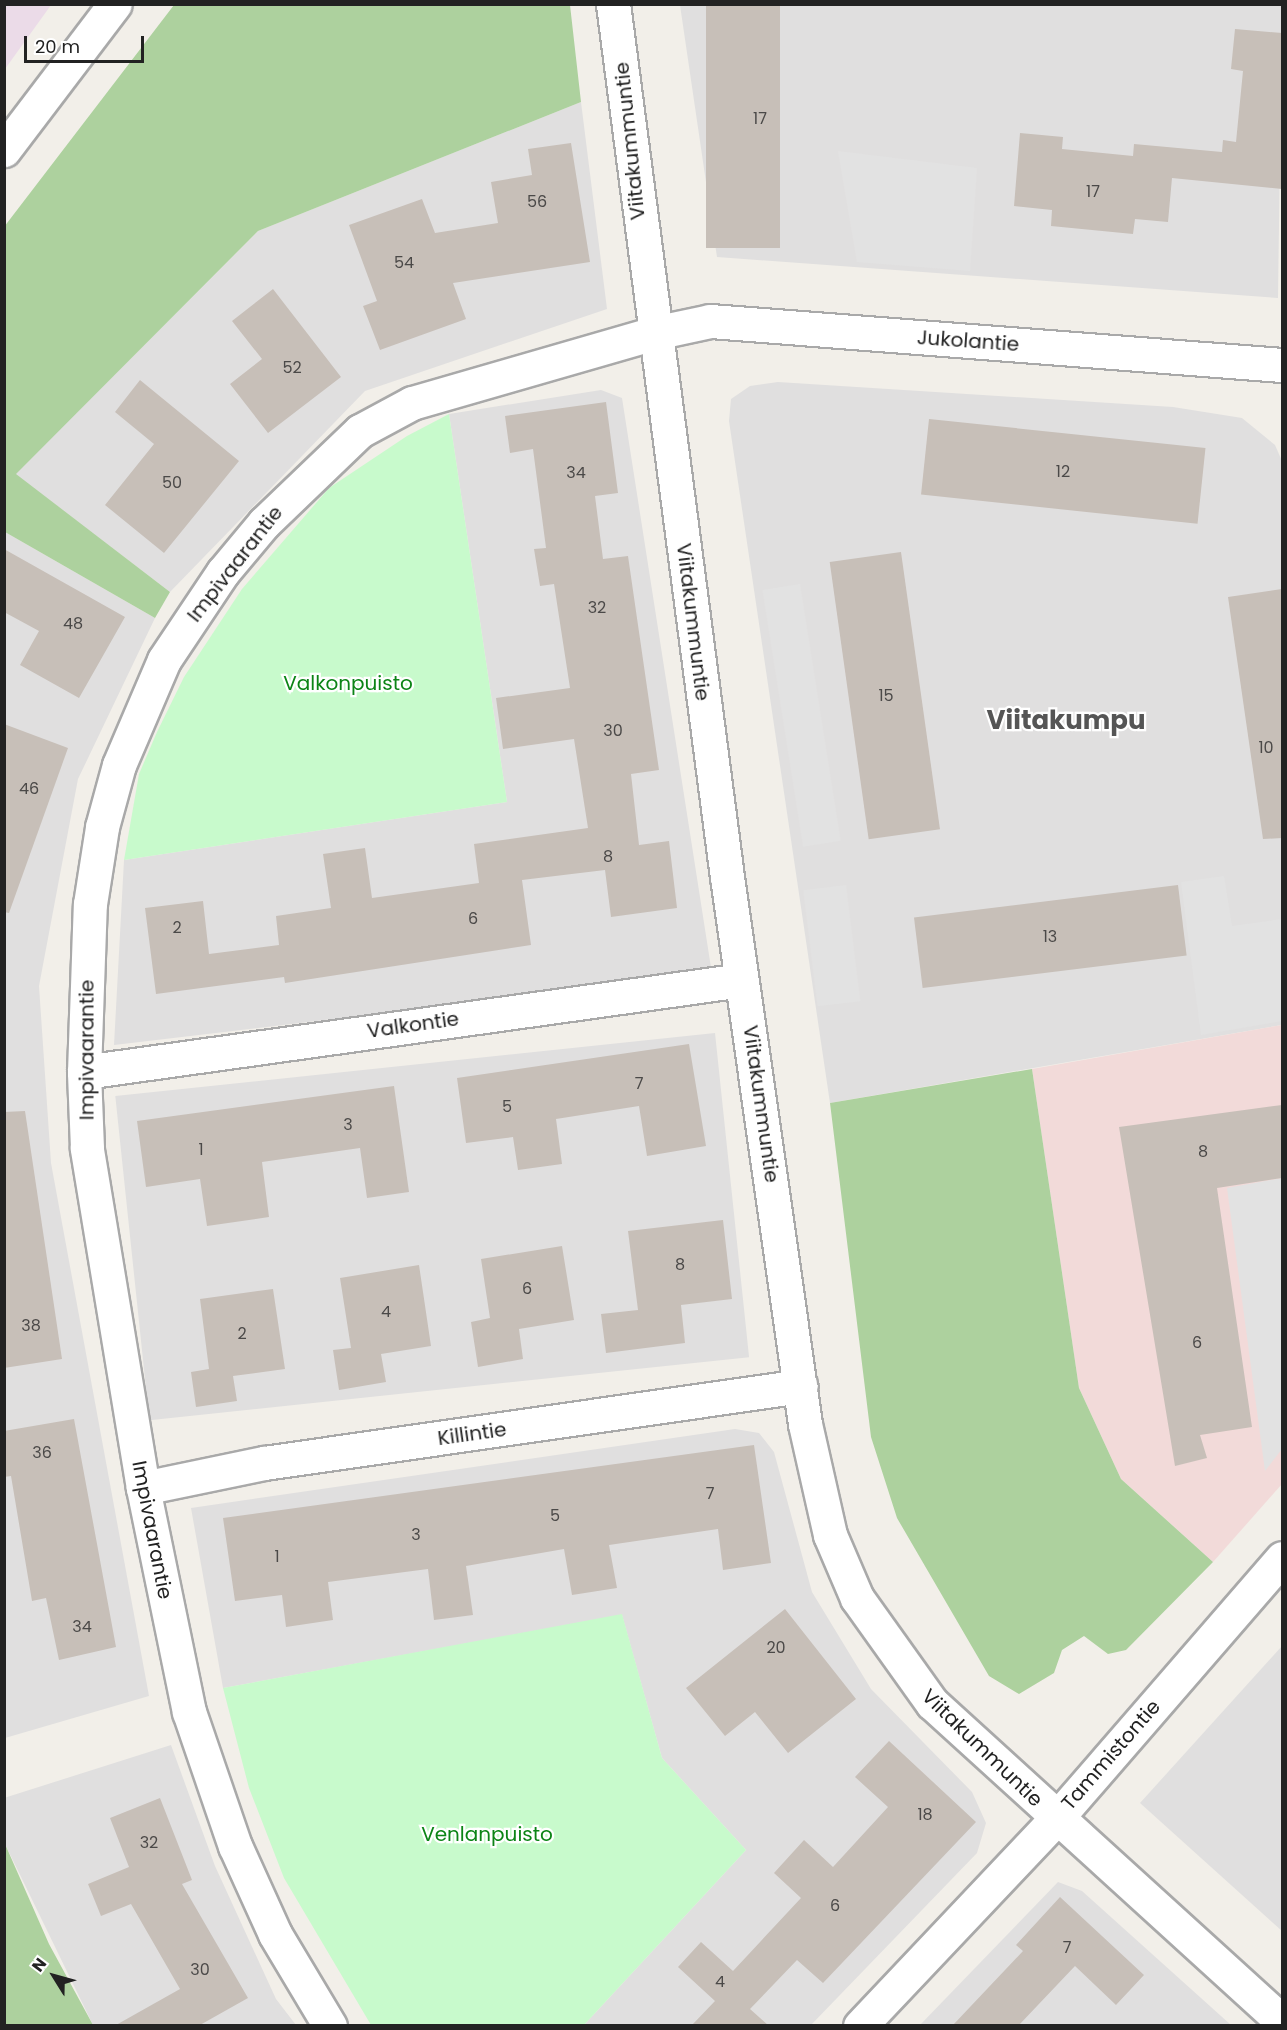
<!DOCTYPE html>
<style>
body{margin:0}
#map{position:relative;width:1287px;height:2030px;overflow:hidden;background:#f2efe9;font-family:Poppins,sans-serif}
div>[style]{position:absolute}
.residential>*{inset:0;background:#e0dfdf;transform-origin:0 0}
.commercial>*{inset:0;background:#f2dad9}
.industrial>*{inset:0;background:#ebdbe8}
.forest>*{inset:0;background:#add19e}
.park>*{inset:0;background:#c8facc}
.parking>*{inset:0;background:#e2e2e2;transform-origin:0 0}
.building>*{inset:0;background:#c7bfb8;transform-origin:0 0}
.roads{filter:drop-shadow(2px 0 #a9a9a9) drop-shadow(-2px 0 #a9a9a9) drop-shadow(0 2px #a9a9a9) drop-shadow(0 -2px #a9a9a9)}
.minor>*{height:33px;margin:-16.5px;padding:0 16.5px;transform-origin:16.5px;border-radius:16.5px;background:#fff}
span{translate:-50% -50%;white-space:nowrap;text-align:center;line-height:1.15;-webkit-text-stroke:4.5px #fff;paint-order:stroke}
.number-label{font-size:16px;color:#4b4948}
.number-label span{-webkit-text-stroke-width:0}
.street-label{font-size:20px;color:#222}
.park-label{font-size:20px;color:#0c8416}
.district-label{font-size:26px;color:#555;font-weight:700}
.frame{position:absolute;inset:0;border:6px solid #222;pointer-events:none}
.north{position:absolute;left:24px;top:1946px;width:60px;height:60px;-webkit-text-stroke:4px #fff;paint-order:stroke;rotate:307deg;font-size:16px;font-weight:700;line-height:24px;text-align:center;color:#222}
.north::after{content:'';display:block;margin:auto;width:21px;height:27px;background:#222;clip-path:polygon(50% 0,100% 100%,50% 72%,0 100%)}
.scale{position:absolute;left:24px;top:36px;width:120px;height:27px;box-sizing:border-box;border:3px solid #222;border-top:0;padding-left:8px;font-size:18px;line-height:21px;white-space:nowrap;color:#222;-webkit-text-stroke:4px #fff;paint-order:stroke}
</style>
<div id="map">
<div class="residential">
<div style="clip-path:polygon(680px 5px,1282px 5px,1278px 298px,717px 257px)"></div>
<div style="clip-path:polygon(581px 102px,607px 309px,365px 391px,170px 592px,15px 474px,258px 231px)"></div>
<div style="clip-path:polygon(778px 382px,1173px 407px,1242px 418px,1275px 445px,1282px 461px,1282px 1025px,830px 1103px,729px 421px,731px 399px,750px 386px)"></div>
<div style="clip-path:polygon(601px 390px,622px 398px,712px 974px,114px 1045px,124px 860px,507px 802px,449px 414px)"></div>
<div style="clip-path:polygon(5px 532px,155px 618px,78px 779px,39px 986px,51px 1163px,149px 1696px,5px 1738px)"></div>
<div style="left:715px;top:1033px;width:326px;height:603px;rotate:84deg"></div>
<div style="clip-path:polygon(735px 1429px,759px 1433px,774px 1452px,812px 1592px,871px 1689px,972px 1792px,986px 1823px,977px 1853px,811px 2025px,584px 2025px,746px 1850px,662px 1758px,622px 1615px,223px 1688px,191px 1508px)"></div>
<div style="clip-path:polygon(1282px 1646px,1282px 1931px,1140px 1803px)"></div>
<div style="clip-path:polygon(171px 1745px,215px 1866px,276px 1999px,296px 2025px,93px 2025px,5px 1844px,4px 1798px)"></div>
<div style="clip-path:polygon(1058px 1882px,1082px 1891px,1231px 2025px,919px 2026px)"></div>
</div>
<div class="commercial">
<div style="clip-path:polygon(1282px 1025px,1282px 1484px,1213px 1562px,1121px 1479px,1079px 1388px,1032px 1069px)"></div>
</div>
<div class="industrial">
<div style="clip-path:polygon(5px 4px,51px 5px,5px 69px,4px 5px)"></div>
</div>
<div class="forest">
<div style="clip-path:polygon(174px 5px,570px 5px,581px 102px,258px 231px,16px 474px,170px 592px,155px 618px,5px 532px,4px 227px)"></div>
<div style="clip-path:polygon(1032px 1069px,1079px 1388px,1121px 1479px,1213px 1562px,1126px 1650px,1108px 1654px,1084px 1636px,1062px 1650px,1054px 1673px,1019px 1694px,989px 1676px,897px 1518px,871px 1437px,830px 1103px)"></div>
<div style="clip-path:polygon(5px 1844px,49px 1944px,93px 2025px,5px 2025px)"></div>
</div>
<div class="park">
<div style="clip-path:polygon(449px 414px,507px 802px,124px 860px,139px 774px,157px 732px,184px 677px,242px 589px,329px 488px,407px 436px)"></div>
<div style="clip-path:polygon(622px 1614px,662px 1758px,746px 1850px,584px 2025px,371px 2025px,284px 1878px,249px 1788px,223px 1688px)"></div>
</div>
<div class="parking">
<div style="clip-path:polygon(838px 151px,977px 168px,970px 271px,857px 262px)"></div>
<div style="left:800px;top:584px;width:260px;height:38px;rotate:81deg"></div>
<div style="clip-path:polygon(1224px 876px,1232px 926px,1282px 919px,1282px 1021px,1201px 1035px,1181px 882px)"></div>
<div style="left:846px;top:885px;width:117px;height:43px;rotate:83deg"></div>
<div style="clip-path:polygon(1282px 1178px,1282px 1449px,1265px 1471px,1227px 1188px)"></div>
</div>
<div class="building">
<div style="left:706px;top:4px;width:74px;height:244px"></div>
<div style="clip-path:polygon(1235px 29px,1282px 33px,1282px 189px,1172px 178px,1168px 222px,1135px 219px,1133px 234px,1051px 226px,1052px 210px,1014px 206px,1020px 133px,1063px 137px,1062px 149px,1133px 156px,1134px 144px,1222px 152px,1223px 140px,1236px 142px,1243px 71px,1231px 69px)"></div>
<div style="clip-path:polygon(571px 143px,590px 262px,453px 283px,466px 319px,380px 350px,363px 306px,377px 301px,349px 225px,422px 199px,435px 233px,498px 223px,491px 182px,532px 175px,528px 149px)"></div>
<div style="clip-path:polygon(273px 289px,341px 377px,268px 433px,230px 384px,262px 359px,232px 321px)"></div>
<div style="clip-path:polygon(140px 380px,239px 461px,164px 553px,105px 505px,154px 444px,115px 412px)"></div>
<div style="clip-path:polygon(606px 402px,618px 493px,595px 496px,603px 559px,628px 556px,659px 770px,631px 774px,639px 845px,669px 841px,677px 908px,611px 917px,605px 870px,522px 880px,531px 945px,285px 983px,284px 977px,156px 994px,145px 908px,203px 901px,209px 954px,279px 945px,276px 916px,331px 908px,323px 854px,365px 848px,372px 898px,479px 883px,474px 844px,588px 828px,574px 739px,503px 749px,496px 698px,570px 688px,554px 584px,540px 586px,534px 549px,546px 548px,533px 449px,510px 453px,505px 416px)"></div>
<div style="left:929px;top:419px;width:278px;height:76px;rotate:6deg"></div>
<div style="clip-path:polygon(4px 549px,125px 617px,79px 698px,20px 665px,39px 631px,4px 612px)"></div>
<div style="left:901px;top:552px;width:280px;height:72px;rotate:82deg"></div>
<div style="clip-path:polygon(1282px 589px,1282px 838px,1263px 839px,1228px 597px)"></div>
<div style="clip-path:polygon(4px 724px,68px 748px,9px 913px,4px 912px)"></div>
<div style="left:1178px;top:885px;width:71px;height:266px;rotate:83deg"></div>
<div style="clip-path:polygon(689px 1044px,706px 1146px,647px 1156px,639px 1106px,556px 1119px,562px 1164px,518px 1170px,513px 1137px,466px 1143px,457px 1078px)"></div>
<div style="clip-path:polygon(394px 1086px,409px 1192px,367px 1198px,360px 1148px,262px 1162px,269px 1217px,207px 1226px,200px 1179px,146px 1187px,137px 1121px)"></div>
<div style="clip-path:polygon(1282px 1105px,1282px 1178px,1217px 1188px,1252px 1427px,1200px 1435px,1207px 1458px,1175px 1466px,1119px 1127px)"></div>
<div style="clip-path:polygon(25px 1111px,62px 1359px,4px 1368px,4px 1112px)"></div>
<div style="clip-path:polygon(723px 1220px,732px 1299px,681px 1305px,685px 1343px,606px 1353px,601px 1314px,638px 1310px,628px 1231px)"></div>
<div style="clip-path:polygon(562px 1246px,574px 1320px,519px 1329px,523px 1359px,478px 1367px,471px 1322px,490px 1318px,481px 1259px)"></div>
<div style="clip-path:polygon(419px 1265px,431px 1346px,381px 1354px,386px 1382px,339px 1390px,333px 1350px,351px 1348px,340px 1278px)"></div>
<div style="clip-path:polygon(273px 1289px,285px 1369px,233px 1376px,237px 1401px,196px 1407px,191px 1372px,209px 1369px,200px 1299px)"></div>
<div style="clip-path:polygon(74px 1419px,116px 1647px,59px 1660px,46px 1598px,32px 1601px,11px 1476px,4px 1477px,4px 1431px)"></div>
<div style="clip-path:polygon(754px 1445px,771px 1563px,723px 1570px,718px 1529px,609px 1545px,617px 1588px,572px 1595px,564px 1549px,466px 1566px,473px 1615px,434px 1620px,428px 1569px,328px 1582px,333px 1620px,286px 1627px,282px 1595px,235px 1601px,223px 1518px)"></div>
<div style="clip-path:polygon(785px 1609px,856px 1699px,788px 1753px,755px 1712px,725px 1736px,686px 1688px)"></div>
<div style="clip-path:polygon(889px 1741px,976px 1822px,823px 1983px,797px 1960px,750px 2009px,768px 2025px,692px 2025px,715px 2001px,678px 1967px,701px 1942px,733px 1971px,801px 1898px,774px 1873px,804px 1840px,833px 1867px,888px 1807px,855px 1777px)"></div>
<div style="clip-path:polygon(160px 1798px,192px 1880px,182px 1884px,248px 1998px,200px 2025px,116px 2025px,180px 1989px,131px 1904px,101px 1916px,88px 1884px,129px 1867px,110px 1818px)"></div>
<div style="clip-path:polygon(1060px 1897px,1144px 1975px,1116px 2005px,1075px 1966px,1019px 2025px,953px 2025px,1023px 1951px,1016px 1945px)"></div>
</div>
<div class="roads">
<div class="minor">
<div style="left:613px;top:4px;width:880px;rotate:82.56deg"></div>
<div style="left:727px;top:877px;width:553px;rotate:81.88deg"></div>
<div style="left:805px;top:1424px;width:114px;rotate:77.3deg"></div>
<div style="left:830px;top:1535px;width:69px;rotate:66.8deg"></div>
<div style="left:857px;top:1598px;width:129px;rotate:54.5deg"></div>
<div style="left:932px;top:1703px;width:474px;rotate:42.3deg"></div>
<div style="left:4px;top:150px;width:183px;rotate:-52.8deg"></div>
<div style="left:84px;top:1072px;width:664px;rotate:-7.96deg"></div>
<div style="left:143px;top:1488px;width:124px;rotate:-11.7deg"></div>
<div style="left:264px;top:1463px;width:542px;rotate:-8.16deg"></div>
<div style="left:330px;top:2026px;width:107px;rotate:-120.9deg"></div>
<div style="left:275px;top:1934px;width:97px;rotate:-114.4deg"></div>
<div style="left:235px;top:1846px;width:142px;rotate:-108.9deg"></div>
<div style="left:189px;top:1712px;width:229px;rotate:-101.6deg"></div>
<div style="left:143px;top:1488px;width:345px;rotate:-99.4deg"></div>
<div style="left:87px;top:1148px;width:76px;rotate:-92.3deg"></div>
<div style="left:84px;top:1072px;width:168px;rotate:-88deg"></div>
<div style="left:90px;top:904px;width:78px;rotate:-81.1deg"></div>
<div style="left:102px;top:827px;width:64px;rotate:-74.7deg"></div>
<div style="left:119px;top:765px;width:114px;rotate:-66.8deg"></div>
<div style="left:164px;top:660px;width:106px;rotate:-56.2deg"></div>
<div style="left:223px;top:572px;width:64px;rotate:-50.1deg"></div>
<div style="left:264px;top:523px;width:133px;rotate:-43.8deg"></div>
<div style="left:360px;top:431px;width:59px;rotate:-28.3deg"></div>
<div style="left:412px;top:403px;width:252px;rotate:-16.1deg"></div>
<div style="left:654px;top:333px;width:57px;rotate:-12.1deg"></div>
<div style="left:710px;top:321px;width:574px;rotate:4.4deg"></div>
<div style="left:860px;top:2026px;width:285px;rotate:-46.6deg"></div>
<div style="left:1056px;top:1819px;width:345px;rotate:-49.1deg"></div>
</div>
</div>
<div class="number-label">
<span style="left:760px;top:119px">17</span>
<span style="left:1093px;top:192px">17</span>
<span style="left:537px;top:202px">56</span>
<span style="left:404px;top:263px">54</span>
<span style="left:292px;top:368px">52</span>
<span style="left:1063px;top:472px">12</span>
<span style="left:576px;top:473px">34</span>
<span style="left:172px;top:483px">50</span>
<span style="left:597px;top:608px">32</span>
<span style="left:73px;top:624px">48</span>
<span style="left:886px;top:696px">15</span>
<span style="left:613px;top:731px">30</span>
<span style="left:1266px;top:748px">10</span>
<span style="left:29px;top:789px">46</span>
<span style="left:608px;top:857px">8</span>
<span style="left:473px;top:919px">6</span>
<span style="left:177px;top:928px">2</span>
<span style="left:1050px;top:937px">13</span>
<span style="left:639px;top:1084px">7</span>
<span style="left:507px;top:1107px">5</span>
<span style="left:348px;top:1125px">3</span>
<span style="left:201px;top:1150px">1</span>
<span style="left:1203px;top:1152px">8</span>
<span style="left:680px;top:1265px">8</span>
<span style="left:527px;top:1289px">6</span>
<span style="left:386px;top:1312px">4</span>
<span style="left:31px;top:1326px">38</span>
<span style="left:242px;top:1334px">2</span>
<span style="left:1197px;top:1343px">6</span>
<span style="left:42px;top:1453px">36</span>
<span style="left:710px;top:1494px">7</span>
<span style="left:555px;top:1516px">5</span>
<span style="left:416px;top:1535px">3</span>
<span style="left:277px;top:1557px">1</span>
<span style="left:82px;top:1627px">34</span>
<span style="left:776px;top:1648px">20</span>
<span style="left:925px;top:1815px">18</span>
<span style="left:149px;top:1843px">32</span>
<span style="left:835px;top:1906px">6</span>
<span style="left:1067px;top:1948px">7</span>
<span style="left:200px;top:1970px">30</span>
<span style="left:720px;top:1982px">4</span>
</div>
<div class="street-label">
<span style="left:630px;top:141px;rotate:-96deg">Viitakummuntie</span>
<span style="left:968px;top:341px;rotate:4deg">Jukolantie</span>
<span style="left:235px;top:564px;rotate:-52deg">Impivaarantie</span>
<span style="left:693px;top:622px;rotate:83deg">Viitakummuntie</span>
<span style="left:413px;top:1025px;rotate:-8deg">Valkontie</span>
<span style="left:87px;top:1050px;rotate:-90deg">Impivaarantie</span>
<span style="left:761px;top:1104px;rotate:82deg">Viitakummuntie</span>
<span style="left:472px;top:1434px;rotate:-8deg">Killintie</span>
<span style="left:152px;top:1530px;rotate:79deg">Impivaarantie</span>
<span style="left:982px;top:1748px;rotate:44deg">Viitakummuntie</span>
<span style="left:1111px;top:1755px;rotate:-49deg">Tammistontie</span>
</div>
<div class="park-label">
<span style="left:348px;top:683px">Valkonpuisto</span>
<span style="left:487px;top:1834px">Venlanpuisto</span>
</div>
<div class="district-label">
<span style="left:1066px;top:721px">Viitakumpu</span>
</div>
<div class="frame"></div>
<div class="north">N</div>
<div class="scale">20 m</div>
</div>
